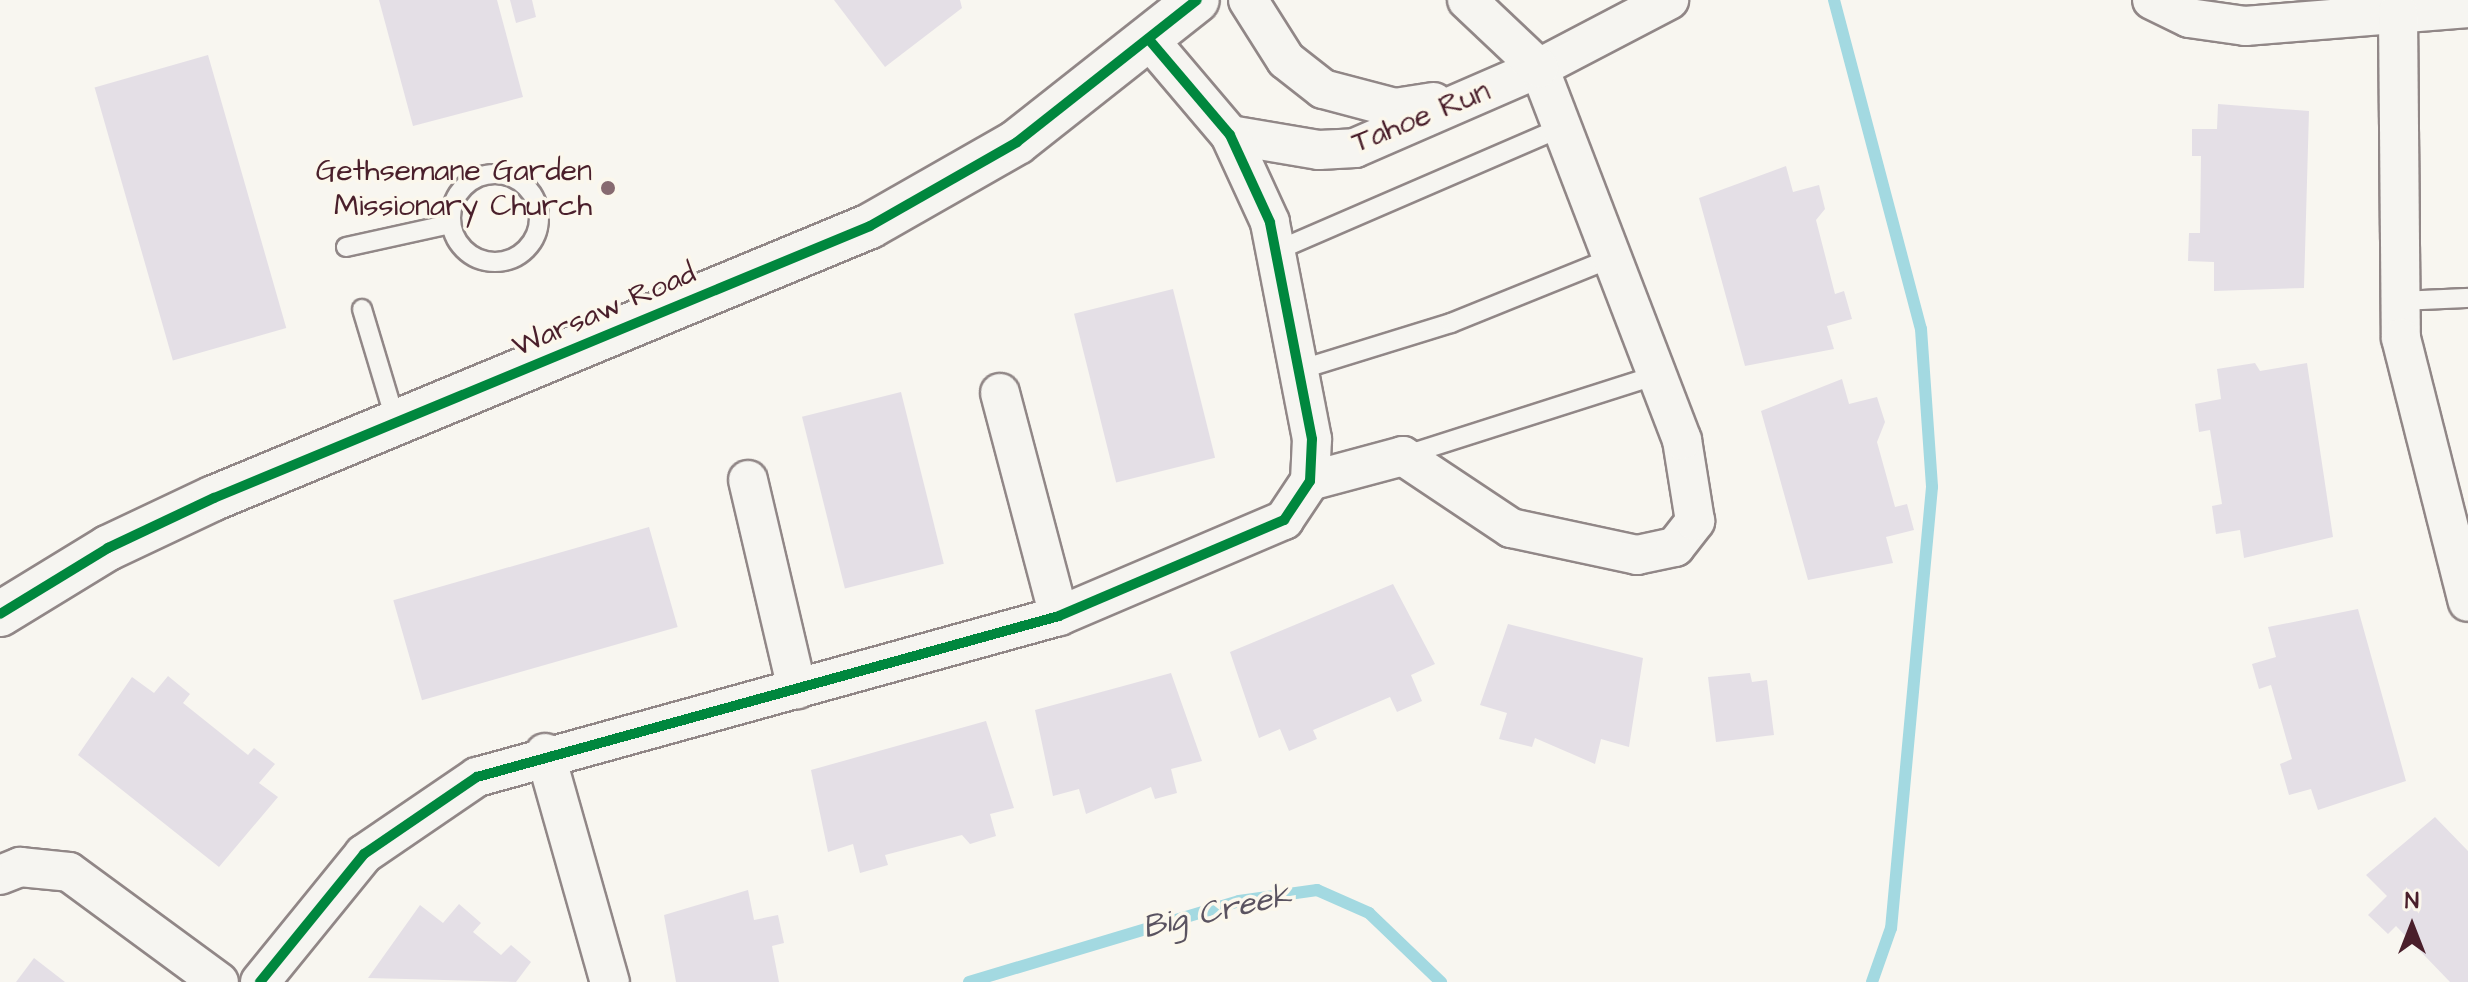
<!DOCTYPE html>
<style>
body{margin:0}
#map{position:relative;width:2468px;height:982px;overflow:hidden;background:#f8f6f0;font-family:"Architects Daughter",sans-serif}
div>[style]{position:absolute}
.stream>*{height:12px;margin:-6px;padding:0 6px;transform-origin:6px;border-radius:6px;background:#a3d9e1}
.building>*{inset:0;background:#e4dfe6;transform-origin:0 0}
.roads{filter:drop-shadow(2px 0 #918787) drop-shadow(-2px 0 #918787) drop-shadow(0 2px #918787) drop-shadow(0 -2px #918787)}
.service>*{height:18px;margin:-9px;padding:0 9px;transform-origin:9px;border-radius:9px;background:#f6f5f1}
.service>.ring{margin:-9px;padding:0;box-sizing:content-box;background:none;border:18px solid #f6f5f1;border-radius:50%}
.minor>*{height:38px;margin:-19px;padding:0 19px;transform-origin:19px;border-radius:19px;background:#f6f5f1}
.tertiary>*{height:44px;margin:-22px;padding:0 22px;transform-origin:22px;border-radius:22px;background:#f6f5f1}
.cycleway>*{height:10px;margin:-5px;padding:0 5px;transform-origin:5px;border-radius:5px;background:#00873e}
.dots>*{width:22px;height:22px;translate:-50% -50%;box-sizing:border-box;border:4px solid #fbf7ec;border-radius:50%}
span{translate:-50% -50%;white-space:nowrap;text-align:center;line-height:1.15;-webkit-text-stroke:7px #fbf7ec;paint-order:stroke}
.street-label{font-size:30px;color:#4a1f2b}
.poi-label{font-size:30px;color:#4a1f2b}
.right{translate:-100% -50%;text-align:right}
.water-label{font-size:32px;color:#5a5360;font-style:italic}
.north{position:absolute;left:2372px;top:886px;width:80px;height:80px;-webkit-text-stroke:6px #fbf7ec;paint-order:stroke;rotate:0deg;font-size:22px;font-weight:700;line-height:32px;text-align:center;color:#4a1f2b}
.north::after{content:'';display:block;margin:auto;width:28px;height:36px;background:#4a1f2b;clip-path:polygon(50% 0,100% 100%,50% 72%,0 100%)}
</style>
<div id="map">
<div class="stream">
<div style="left:1834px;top:0;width:340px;rotate:75.2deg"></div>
<div style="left:1921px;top:329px;width:158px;rotate:86deg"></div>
<div style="left:1932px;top:487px;width:443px;rotate:95.3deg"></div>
<div style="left:1891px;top:928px;width:57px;rotate:109.4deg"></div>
<div style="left:969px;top:982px;width:282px;rotate:-16.7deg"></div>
<div style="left:1239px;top:901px;width:79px;rotate:-8deg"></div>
<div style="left:1317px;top:890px;width:57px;rotate:23.9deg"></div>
<div style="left:1369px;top:913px;width:100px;rotate:43.8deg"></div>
</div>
<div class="building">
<div style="clip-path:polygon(379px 0,497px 0,523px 97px,413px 126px)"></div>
<div style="clip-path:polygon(510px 0,532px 0,536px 17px,516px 23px)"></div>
<div style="clip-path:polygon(834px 0,960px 0,962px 8px,885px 67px)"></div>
<div style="left:208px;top:55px;width:284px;height:118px;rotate:74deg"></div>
<div style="clip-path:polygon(2218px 104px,2309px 111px,2304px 288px,2214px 291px,2214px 262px,2188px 261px,2189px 233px,2200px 233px,2201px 156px,2192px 156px,2192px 129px,2217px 129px)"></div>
<div style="clip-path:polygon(1786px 166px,1793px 192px,1819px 185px,1825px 209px,1816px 220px,1835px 294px,1844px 291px,1852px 319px,1827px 326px,1834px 349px,1745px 366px,1699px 198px)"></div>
<div style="left:1173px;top:289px;width:174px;height:102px;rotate:76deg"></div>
<div style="clip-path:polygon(2255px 363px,2260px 371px,2307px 363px,2333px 537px,2244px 558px,2240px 530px,2216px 534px,2212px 506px,2222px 504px,2210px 430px,2199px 432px,2195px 404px,2221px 399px,2217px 369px)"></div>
<div style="clip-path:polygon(1842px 379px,1849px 404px,1877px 397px,1885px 422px,1877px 442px,1895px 507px,1907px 504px,1914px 530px,1886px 537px,1893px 563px,1808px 580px,1761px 411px)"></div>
<div style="left:901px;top:392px;width:177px;height:102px;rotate:76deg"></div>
<div style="left:649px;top:527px;width:104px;height:266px;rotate:74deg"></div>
<div style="clip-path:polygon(1393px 584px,1435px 664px,1411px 675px,1422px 701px,1397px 712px,1390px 697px,1313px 730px,1317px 739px,1289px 751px,1280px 729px,1259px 738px,1230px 652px)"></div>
<div style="clip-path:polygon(2358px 609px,2406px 781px,2318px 810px,2311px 789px,2289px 795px,2280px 764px,2292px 759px,2271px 685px,2259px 689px,2252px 664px,2276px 657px,2268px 627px)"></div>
<div style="clip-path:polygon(1508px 624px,1643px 658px,1629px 747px,1601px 739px,1595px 764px,1535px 738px,1532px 747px,1499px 739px,1507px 713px,1480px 705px)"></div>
<div style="clip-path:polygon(1171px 673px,1202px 761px,1171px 769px,1177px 793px,1155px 799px,1151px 787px,1086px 814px,1079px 789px,1053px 796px,1035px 710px)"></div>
<div style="clip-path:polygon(1750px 673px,1752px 682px,1767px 680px,1774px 735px,1716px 742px,1708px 677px)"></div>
<div style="clip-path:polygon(168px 676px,190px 694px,183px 703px,248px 755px,254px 748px,275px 764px,259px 783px,278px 797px,219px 867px,78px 755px,132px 677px,154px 693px)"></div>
<div style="clip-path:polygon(986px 721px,1014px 808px,990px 814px,996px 836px,970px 844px,962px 835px,885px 855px,888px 865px,860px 873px,853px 844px,828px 852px,811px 770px)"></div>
<div style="clip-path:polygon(2435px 817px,2468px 851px,2468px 982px,2450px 982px,2396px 926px,2388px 934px,2368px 915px,2387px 896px,2366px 875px)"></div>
<div style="clip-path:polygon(748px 890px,754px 920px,778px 915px,784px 943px,772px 946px,779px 982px,676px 982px,664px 915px)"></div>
<div style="clip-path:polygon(459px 904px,481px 923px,473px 932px,501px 955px,511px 945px,531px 962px,516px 982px,368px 978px,420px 905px,443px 923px)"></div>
<div style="clip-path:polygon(34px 958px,65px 982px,16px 982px)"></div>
</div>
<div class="roads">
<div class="service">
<div class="ring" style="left:451px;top:174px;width:70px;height:70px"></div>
<div style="left:346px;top:247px;width:107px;rotate:-12.4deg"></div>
<div style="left:1276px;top:251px;width:312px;rotate:-23.4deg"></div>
<div style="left:2398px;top:301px;width:70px;rotate:-2.5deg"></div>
<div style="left:362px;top:309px;width:118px;rotate:73.3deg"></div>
<div style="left:1299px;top:370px;width:159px;rotate:-17.2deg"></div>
<div style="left:1451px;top:323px;width:174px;rotate:-22deg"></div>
<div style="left:1406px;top:455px;width:263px;rotate:-17.7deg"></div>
</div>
<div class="minor">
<div style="left:1248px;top:0;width:71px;rotate:57.7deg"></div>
<div style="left:1286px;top:60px;width:47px;rotate:38.1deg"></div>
<div style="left:1323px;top:89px;width:74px;rotate:14.8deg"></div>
<div style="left:1395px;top:108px;width:39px;rotate:-9deg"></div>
<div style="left:2152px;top:0;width:41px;rotate:25.9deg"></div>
<div style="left:2189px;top:18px;width:57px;rotate:8.1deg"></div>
<div style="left:2245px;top:26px;width:224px;rotate:-4.6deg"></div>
<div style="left:2398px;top:13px;width:325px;rotate:89.5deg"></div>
<div style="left:2401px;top:338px;width:272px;rotate:75.8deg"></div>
<div style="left:1230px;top:135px;width:90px;rotate:9.6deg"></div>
<div style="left:1319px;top:150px;width:36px;rotate:-3deg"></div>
<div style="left:1355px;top:148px;width:201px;rotate:-23.5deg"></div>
<div style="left:1539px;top:68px;width:147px;rotate:-27.6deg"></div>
<div style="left:1000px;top:393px;width:231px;rotate:75.2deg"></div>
<div style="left:748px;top:480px;width:215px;rotate:76.8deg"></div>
<div style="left:1310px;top:481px;width:96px;rotate:-15deg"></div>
<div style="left:1403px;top:456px;width:130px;rotate:33.7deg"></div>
<div style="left:1511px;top:528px;width:129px;rotate:12.1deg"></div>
<div style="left:1637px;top:555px;width:39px;rotate:-12deg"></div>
<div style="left:1675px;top:547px;width:33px;rotate:-52deg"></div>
<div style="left:1695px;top:521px;width:82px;rotate:-99.1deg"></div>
<div style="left:1682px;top:440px;width:399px;rotate:-111deg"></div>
<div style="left:1539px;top:68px;width:99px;rotate:-136.6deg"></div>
<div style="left:545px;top:753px;width:238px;rotate:74.2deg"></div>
<div style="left:0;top:875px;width:22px;rotate:-22deg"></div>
<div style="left:20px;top:867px;width:49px;rotate:5.8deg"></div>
<div style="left:69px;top:872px;width:186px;rotate:36.3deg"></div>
<div style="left:260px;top:982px;width:165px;rotate:-50.9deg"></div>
<div style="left:364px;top:854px;width:137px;rotate:-34.3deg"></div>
<div style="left:477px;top:777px;width:604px;rotate:-15.46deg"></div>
<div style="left:1059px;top:616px;width:245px;rotate:-23.1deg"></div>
<div style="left:1284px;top:520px;width:47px;rotate:-56.3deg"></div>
<div style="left:1310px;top:481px;width:42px;rotate:-87.3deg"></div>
<div style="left:1312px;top:439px;width:221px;rotate:-101deg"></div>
<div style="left:1270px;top:222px;width:96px;rotate:-114.7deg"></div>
<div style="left:1230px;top:135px;width:122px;rotate:-130.3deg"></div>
</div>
<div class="tertiary">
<div style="left:0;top:614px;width:127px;rotate:-31.4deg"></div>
<div style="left:108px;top:548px;width:117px;rotate:-25.3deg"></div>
<div style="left:214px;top:498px;width:710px;rotate:-22.52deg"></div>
<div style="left:870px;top:226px;width:169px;rotate:-29.7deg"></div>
<div style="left:1017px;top:142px;width:229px;rotate:-38.3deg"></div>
</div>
</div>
<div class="cycleway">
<div style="left:0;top:614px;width:127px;rotate:-31.4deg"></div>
<div style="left:108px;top:548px;width:117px;rotate:-25.3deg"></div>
<div style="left:214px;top:498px;width:710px;rotate:-22.52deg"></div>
<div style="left:870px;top:226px;width:169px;rotate:-29.7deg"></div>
<div style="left:1017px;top:142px;width:229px;rotate:-38.3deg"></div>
<div style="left:260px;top:982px;width:165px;rotate:-50.9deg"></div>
<div style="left:364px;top:854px;width:137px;rotate:-34.3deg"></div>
<div style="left:477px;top:777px;width:604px;rotate:-15.46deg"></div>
<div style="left:1059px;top:616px;width:245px;rotate:-23.1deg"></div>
<div style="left:1284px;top:520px;width:47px;rotate:-56.3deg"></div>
<div style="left:1310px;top:481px;width:42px;rotate:-87.3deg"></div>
<div style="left:1312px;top:439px;width:221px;rotate:-101deg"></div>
<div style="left:1270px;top:222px;width:96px;rotate:-114.7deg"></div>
<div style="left:1230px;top:135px;width:122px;rotate:-130.3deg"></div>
</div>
<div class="dots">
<div style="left:608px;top:188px;background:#876a70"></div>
</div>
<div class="street-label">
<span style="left:1421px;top:117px;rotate:-22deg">Tahoe Run</span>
<span style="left:604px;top:310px;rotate:-23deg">Warsaw Road</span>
</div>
<div class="poi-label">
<span class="right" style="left:592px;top:188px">Gethsemane Garden<br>Missionary Church</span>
</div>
<div class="water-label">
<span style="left:1217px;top:912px;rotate:-13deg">Big Creek</span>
</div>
<div class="north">N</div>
</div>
